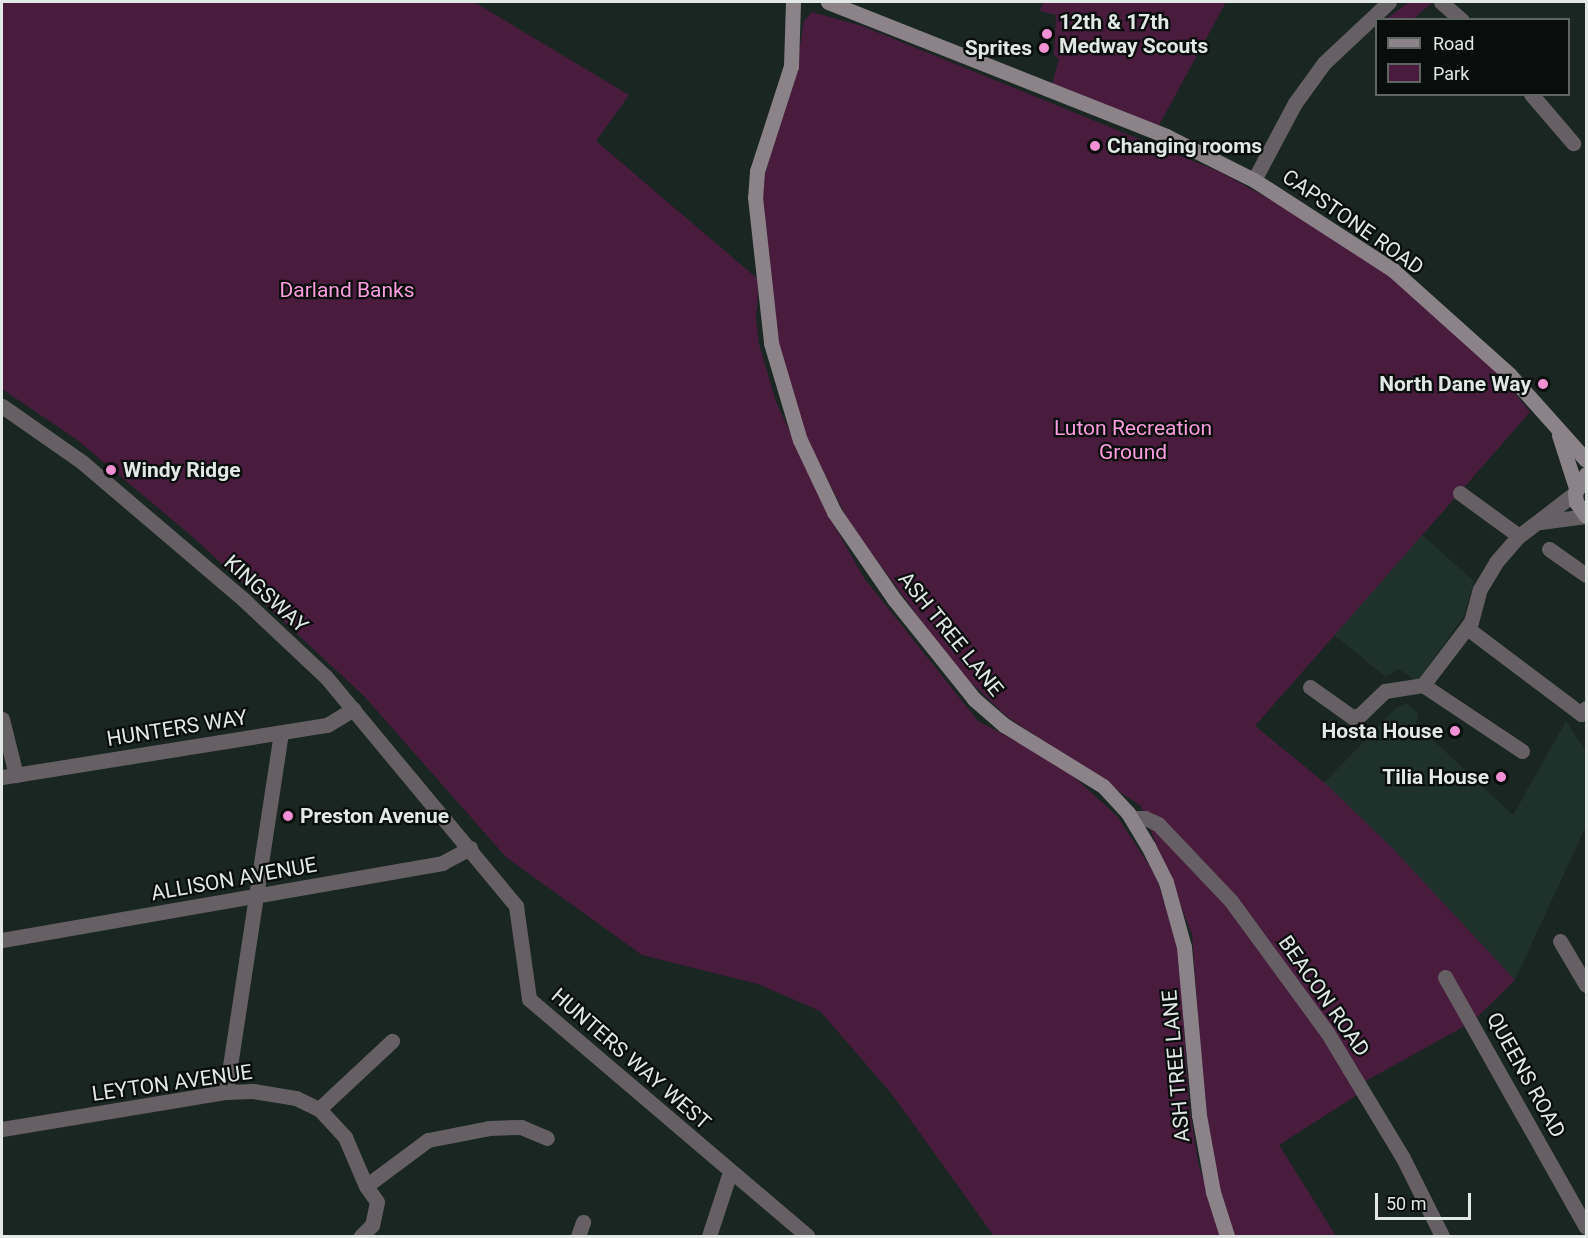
<!DOCTYPE html>
<style>
body{margin:0}
#map{position:relative;width:1588px;height:1238px;overflow:hidden;background:#1a2622;font-family:Roboto,sans-serif}
div>[style]{position:absolute}
.built>*{inset:0;background:#1e312a}
.green>*{inset:0;background:#491c3e}
.street>*{height:15px;margin:-7.5px;padding:0 7.5px;transform-origin:7.5px;border-radius:7.5px;background:#666064}
.secondary>*{height:15px;margin:-7.5px;padding:0 7.5px;transform-origin:7.5px;border-radius:7.5px;background:#8b8388}
.dots>*{width:16px;height:16px;translate:-50% -50%;box-sizing:border-box;border:3px solid #090e0c;border-radius:50%}
span{translate:-50% -50%;white-space:nowrap;text-align:center;line-height:1.15;-webkit-text-stroke:4.5px #090e0c;paint-order:stroke}
.poi-label{font-size:21px;color:#e1e8e5;font-weight:700}
.left{translate:0 -50%;text-align:left}
.right{translate:-100% -50%;text-align:right}
.street-label{font-size:21px;color:#e1e8e5}
.park-label{font-size:21px;color:#fe9de1}
.frame{position:absolute;inset:0;border:3px solid #e1e8e5;pointer-events:none}
.legend{position:absolute;left:1375px;top:18px;width:195px;height:78px;box-sizing:border-box;background:#090e0c;border:2px solid #5f6563;margin:0;padding:8px 10px;list-style:none;font-size:18px;color:#e1e8e5}
.legend li{display:flex;align-items:center;gap:12px;height:30px}
.legend b{width:30px;border:2px solid #5f6563}
.scale{position:absolute;left:1375px;top:1193px;width:96px;height:27px;box-sizing:border-box;border:3px solid #e1e8e5;border-top:0;padding-left:8px;font-size:18px;line-height:21px;white-space:nowrap;color:#e1e8e5;-webkit-text-stroke:4px #090e0c;paint-order:stroke}
</style>
<div id="map">
<div class="built">
<div style="clip-path:polygon(1420px 533px,1474px 581px,1464px 616px,1417px 682px,1399px 669px,1386px 677px,1333px 634px)"></div>
<div style="clip-path:polygon(1406px 703px,1418px 713px,1416px 724px,1513px 815px,1566px 721px,1586px 751px,1586px 826px,1515px 980px,1392px 849px,1324px 783px,1395px 709px)"></div>
</div>
<div class="green">
<div style="clip-path:polygon(2px 2px,474px 2px,629px 95px,596px 141px,759px 280px,756px 318px,759px 344px,776px 402px,831px 520px,864px 578px,978px 721px,1060px 764px,1117px 816px,1156px 876px,1179px 951px,1189px 1105px,1199px 1167px,1225px 1236px,994px 1236px,891px 1093px,820px 1011px,758px 984px,642px 955px,506px 857px,364px 696px,194px 538px,76px 439px,2px 389px)"></div>
<div style="clip-path:polygon(1043px 2px,1226px 2px,1158px 127px,1051px 88px,1059px 59px,1054px 55px,1056px 15px,1040px 11px)"></div>
<div style="clip-path:polygon(1409px 2px,1433px 2px,1413px 19px,1386px 19px)"></div>
<div style="clip-path:polygon(812px 12px,862px 26px,1220px 172px,1313px 223px,1399px 282px,1485px 356px,1530px 412px,1255px 726px,1325px 783px,1392px 848px,1515px 980px,1472px 1022px,1353px 1088px,1357px 1095px,1279px 1145px,1336px 1236px,1227px 1236px,1199px 1115px,1199px 1030px,1192px 934px,1141px 806px,1006px 716px,956px 668px,850px 524px,801px 427px,776px 349px,761px 185px,794px 83px,804px 21px)"></div>
</div>
<div class="street">
<div style="left:1441px;top:2px;width:28px;rotate:41deg"></div>
<div style="left:1531px;top:94px;width:65px;rotate:49.4deg"></div>
<div style="left:1254px;top:180px;width:87px;rotate:-62deg"></div>
<div style="left:1295px;top:103px;width:49px;rotate:-54.1deg"></div>
<div style="left:1324px;top:63px;width:89px;rotate:-43.2deg"></div>
<div style="left:2px;top:406px;width:98px;rotate:35deg"></div>
<div style="left:82px;top:462px;width:213px;rotate:40.4deg"></div>
<div style="left:244px;top:600px;width:112px;rotate:43.2deg"></div>
<div style="left:326px;top:677px;width:298px;rotate:50.3deg"></div>
<div style="left:516px;top:906px;width:94px;rotate:82deg"></div>
<div style="left:529px;top:999px;width:365px;rotate:40.4deg"></div>
<div style="left:1460px;top:493px;width:73px;rotate:36.1deg"></div>
<div style="left:1540px;top:522px;width:46px;rotate:-7.4deg"></div>
<div style="left:1549px;top:549px;width:45px;rotate:35.1deg"></div>
<div style="left:1467px;top:628px;width:143px;rotate:37deg"></div>
<div style="left:1581px;top:714px;width:8px;rotate:-50deg"></div>
<div style="left:1423px;top:685px;width:119px;rotate:33.7deg"></div>
<div style="left:1310px;top:687px;width:52px;rotate:35.5deg"></div>
<div style="left:1352px;top:717px;width:8px;rotate:-14deg"></div>
<div style="left:1360px;top:715px;width:35px;rotate:-44deg"></div>
<div style="left:1385px;top:691px;width:38px;rotate:-9deg"></div>
<div style="left:1423px;top:685px;width:79px;rotate:-52.7deg"></div>
<div style="left:1471px;top:622px;width:34px;rotate:-75deg"></div>
<div style="left:1480px;top:589px;width:31px;rotate:-59deg"></div>
<div style="left:1496px;top:562px;width:35px;rotate:-49deg"></div>
<div style="left:1519px;top:536px;width:71px;rotate:-37.5deg"></div>
<div style="left:2px;top:719px;width:58px;rotate:76deg"></div>
<div style="left:2px;top:777px;width:329px;rotate:-9.1deg"></div>
<div style="left:327px;top:725px;width:31px;rotate:-31deg"></div>
<div style="left:1131px;top:818px;width:14px"></div>
<div style="left:1145px;top:818px;width:14px;rotate:25deg"></div>
<div style="left:1158px;top:824px;width:106px;rotate:46.5deg"></div>
<div style="left:1231px;top:901px;width:162px;rotate:53.8deg"></div>
<div style="left:1327px;top:1032px;width:147px;rotate:58.9deg"></div>
<div style="left:1403px;top:1158px;width:87px;rotate:63.4deg"></div>
<div style="left:2px;top:940px;width:447px;rotate:-9.9deg"></div>
<div style="left:442px;top:863px;width:32px;rotate:-28deg"></div>
<div style="left:1560px;top:941px;width:51px;rotate:59.4deg"></div>
<div style="left:1445px;top:977px;width:287px;rotate:60.6deg"></div>
<div style="left:226px;top:1092px;width:363px;rotate:-81.3deg"></div>
<div style="left:319px;top:1109px;width:100px;rotate:-43deg"></div>
<div style="left:2px;top:1129px;width:227px;rotate:-9.4deg"></div>
<div style="left:226px;top:1092px;width:27px;rotate:-2deg"></div>
<div style="left:253px;top:1091px;width:44px;rotate:9.2deg"></div>
<div style="left:296px;top:1098px;width:25px;rotate:26deg"></div>
<div style="left:319px;top:1109px;width:38px;rotate:47deg"></div>
<div style="left:345px;top:1137px;width:53px;rotate:66.8deg"></div>
<div style="left:366px;top:1186px;width:19px;rotate:55deg"></div>
<div style="left:377px;top:1202px;width:24px;rotate:102deg"></div>
<div style="left:372px;top:1225px;width:16px;rotate:135deg"></div>
<div style="left:366px;top:1186px;width:77px;rotate:-36.6deg"></div>
<div style="left:428px;top:1140px;width:62px;rotate:-11.1deg"></div>
<div style="left:489px;top:1128px;width:32px;rotate:-2deg"></div>
<div style="left:521px;top:1127px;width:28px;rotate:23deg"></div>
<div style="left:578px;top:1236px;width:15px;rotate:-70deg"></div>
<div style="left:709px;top:1236px;width:67px;rotate:-71.8deg"></div>
</div>
<div class="secondary">
<div style="left:793px;top:2px;width:64px;rotate:91.8deg"></div>
<div style="left:791px;top:66px;width:110px;rotate:107.9deg"></div>
<div style="left:757px;top:171px;width:26px;rotate:94deg"></div>
<div style="left:755px;top:197px;width:147px;rotate:83.7deg"></div>
<div style="left:771px;top:343px;width:101px;rotate:73.4deg"></div>
<div style="left:800px;top:440px;width:80px;rotate:64.7deg"></div>
<div style="left:834px;top:512px;width:106px;rotate:55.4deg"></div>
<div style="left:894px;top:599px;width:128px;rotate:51.3deg"></div>
<div style="left:974px;top:699px;width:40px;rotate:41deg"></div>
<div style="left:1004px;top:725px;width:116px;rotate:31.6deg"></div>
<div style="left:1103px;top:786px;width:37px;rotate:47deg"></div>
<div style="left:1128px;top:813px;width:39px;rotate:59deg"></div>
<div style="left:1148px;top:846px;width:40px;rotate:63.4deg"></div>
<div style="left:1166px;top:882px;width:67px;rotate:74.5deg"></div>
<div style="left:1184px;top:947px;width:169px;rotate:84.9deg"></div>
<div style="left:1199px;top:1115px;width:78px;rotate:79.7deg"></div>
<div style="left:1213px;top:1192px;width:46px;rotate:72.3deg"></div>
<div style="left:828px;top:2px;width:364px;rotate:21.6deg"></div>
<div style="left:1166px;top:136px;width:98px;rotate:26.6deg"></div>
<div style="left:1254px;top:180px;width:166px;rotate:32.9deg"></div>
<div style="left:1393px;top:270px;width:156px;rotate:41.9deg"></div>
<div style="left:1509px;top:374px;width:115px;rotate:48.2deg"></div>
<div style="left:1559px;top:435px;width:56px;rotate:72.2deg"></div>
<div style="left:1586px;top:474px;width:22px;rotate:120deg"></div>
<div style="left:1575px;top:493px;width:9px;rotate:84deg"></div>
<div style="left:1576px;top:502px;width:17px;rotate:54deg"></div>
</div>
<div class="dots">
<div style="left:1047px;top:34px;background:#f291d6"></div>
<div style="left:1044px;top:48px;background:#f291d6"></div>
<div style="left:1095px;top:146px;background:#f291d6"></div>
<div style="left:1543px;top:384px;background:#f291d6"></div>
<div style="left:111px;top:470px;background:#f291d6"></div>
<div style="left:1455px;top:731px;background:#f291d6"></div>
<div style="left:1501px;top:777px;background:#f291d6"></div>
<div style="left:288px;top:816px;background:#f291d6"></div>
</div>
<div class="poi-label">
<span class="left" style="left:1059px;top:34px">12th &amp; 17th<br>Medway Scouts</span>
<span class="right" style="left:1032px;top:48px">Sprites</span>
<span class="left" style="left:1107px;top:146px">Changing rooms</span>
<span class="right" style="left:1531px;top:384px">North Dane Way</span>
<span class="left" style="left:123px;top:470px">Windy Ridge</span>
<span class="right" style="left:1443px;top:731px">Hosta House</span>
<span class="right" style="left:1489px;top:777px">Tilia House</span>
<span class="left" style="left:300px;top:816px">Preston Avenue</span>
</div>
<div class="street-label">
<span style="left:1353px;top:222px;rotate:35deg">CAPSTONE ROAD</span>
<span style="left:266px;top:594px;rotate:42deg">KINGSWAY</span>
<span style="left:951px;top:634px;rotate:51deg">ASH TREE LANE</span>
<span style="left:177px;top:728px;rotate:-9deg">HUNTERS WAY</span>
<span style="left:234px;top:879px;rotate:-10deg">ALLISON AVENUE</span>
<span style="left:1324px;top:996px;rotate:55deg">BEACON ROAD</span>
<span style="left:631px;top:1059px;rotate:41deg">HUNTERS WAY WEST</span>
<span style="left:1176px;top:1066px;rotate:-95deg">ASH TREE LANE</span>
<span style="left:1526px;top:1075px;rotate:61deg">QUEENS ROAD</span>
<span style="left:172px;top:1083px;rotate:-8deg">LEYTON AVENUE</span>
</div>
<div class="park-label">
<span style="left:347px;top:290px">Darland Banks</span>
<span style="left:1133px;top:440px">Luton Recreation<br>Ground</span>
</div>
<div class="frame"></div>
<ul class="legend">
<li><b style="height:8px;background:#8b8388"></b>Road</li>
<li><b style="height:16px;background:#491c3e"></b>Park</li>
</ul>
<div class="scale">50 m</div>
</div>
